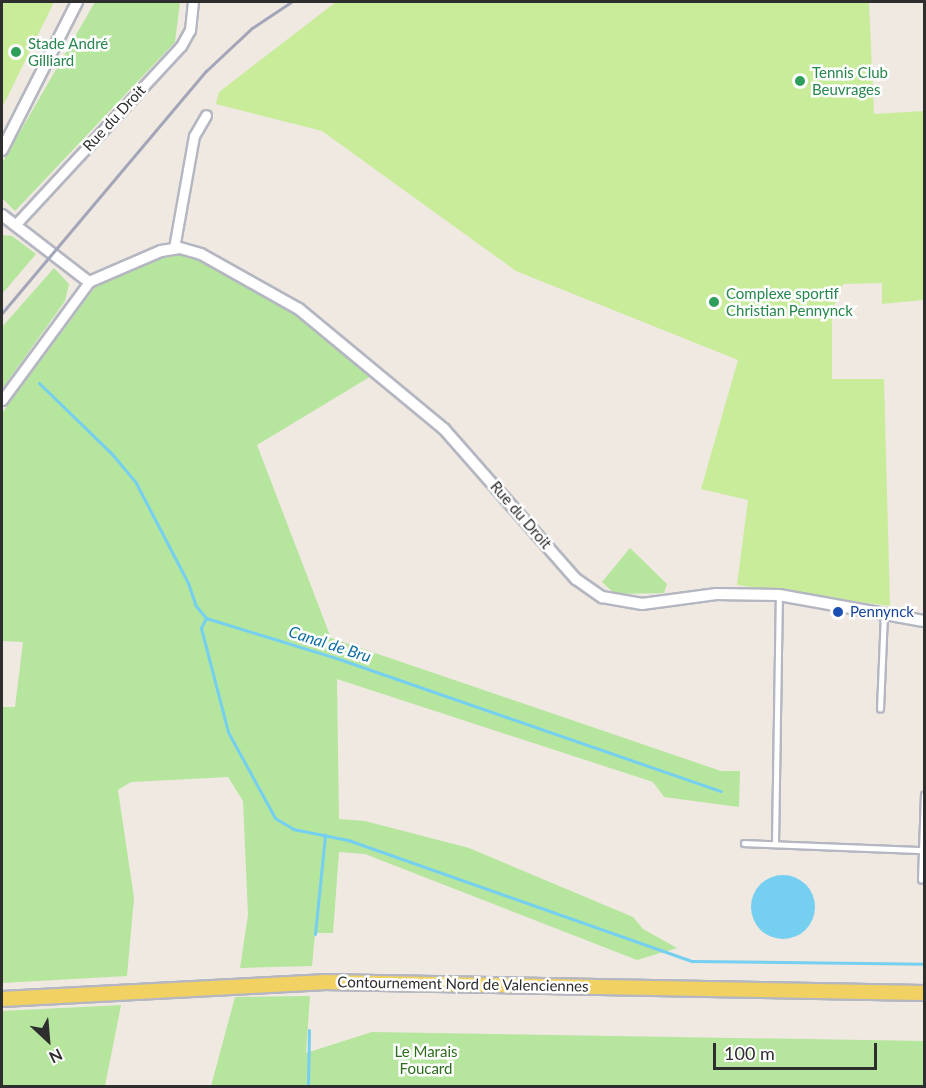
<!DOCTYPE html>
<meta charset="utf-8">
<style>
body{margin:0}
#map{position:relative;width:926px;height:1088px;overflow:hidden;background:#efe9e1;font-family:Lato,sans-serif}
div>[style]{position:absolute}
.green>*{inset:0;background:#b6e59e}
.pitch>*{inset:0;background:#c9ec9a}
.water>*{inset:0;background:#75cff0}
.round{border-radius:50%}
.stream>*{height:3px;margin:-1.5px;padding:0 1.5px;transform-origin:1.5px;border-radius:1.5px;background:#75cff0}
.roads{filter:drop-shadow(2px 0 #b4b7c1) drop-shadow(-2px 0 #b4b7c1) drop-shadow(0 2px #b4b7c1) drop-shadow(0 -2px #b4b7c1)}
.service>*{height:4.5px;margin:-2.25px;padding:0 2.25px;transform-origin:2.25px;border-radius:2.25px;background:#fff}
.minor>*{height:9px;margin:-4.5px;padding:0 4.5px;transform-origin:4.5px;border-radius:4.5px;background:#fff}
.tertiary>*{height:10px;margin:-5px;padding:0 5px;transform-origin:5px;border-radius:5px;background:#fff}
.primary>*{height:14px;margin:-7px;padding:0 7px;transform-origin:7px;border-radius:7px;background:#f2d163}
.rail>*{height:3px;margin:-1.5px;padding:0 1.5px;transform-origin:1.5px;border-radius:1.5px;background:#a3a6b8}
.dots>*{width:16px;height:16px;translate:-50% -50%;box-sizing:border-box;border:3px solid #fff;border-radius:50%}
span{translate:-50% -50%;white-space:nowrap;text-align:center;line-height:1.15;-webkit-text-stroke:5px #fff;paint-order:stroke}
.leisure-label{font-size:15px;color:#27864d}
.left{translate:0 -50%;text-align:left}
.street-label{font-size:15px;color:#2e2e2e}
.transit-label{font-size:15px;color:#164399}
.park-label{font-size:15px;color:#2c6e1b}
.water-label{font-size:16px;color:#0d6fa3;font-style:italic}
.frame{position:absolute;inset:0;border:3px solid #2e2e2e;pointer-events:none}
.north{position:absolute;left:18px;top:1010px;width:60px;height:60px;-webkit-text-stroke:4px #fff;paint-order:stroke;rotate:154deg;font-size:16px;font-weight:700;line-height:24px;text-align:center;color:#2e2e2e}
.north::after{content:'';display:block;margin:auto;width:21px;height:27px;background:#2e2e2e;clip-path:polygon(50% 0,100% 100%,50% 72%,0 100%)}
.scale{position:absolute;left:713px;top:1043px;width:164px;height:27px;box-sizing:border-box;border:3px solid #2e2e2e;border-top:0;padding-left:8px;font-size:18px;line-height:21px;white-space:nowrap;color:#2e2e2e;-webkit-text-stroke:4px #fff;paint-order:stroke}
</style>
<div id="map">
<div class="green">
<div style="clip-path:polygon(95px 2px,180px 2px,175px 42px,15px 211px,2px 198px,2px 163px)"></div>
<div style="clip-path:polygon(2px 235px,12px 236px,36px 254px,2px 294px)"></div>
<div style="clip-path:polygon(186px 254px,282px 304px,373px 375px,257px 445px,331px 638px,721px 771px,740px 771px,739px 807px,664px 797px,653px 782px,337px 679px,339px 819px,365px 821px,469px 848px,633px 917px,643px 929px,677px 948px,637px 960px,365px 854px,339px 852px,333px 933px,315px 933px,312px 966px,240px 968px,248px 915px,243px 801px,228px 777px,131px 782px,118px 790px,134px 898px,127px 976px,2px 983px,2px 707px,15px 707px,23px 642px,2px 641px,2px 413px,96px 286px,152px 260px)"></div>
<div style="clip-path:polygon(54px 268px,69px 284px,65px 301px,2px 389px,2px 327px)"></div>
<div style="clip-path:polygon(630px 548px,667px 584px,664px 593px,615px 594px,602px 582px)"></div>
<div style="clip-path:polygon(310px 996px,306px 1053px,372px 1032px,924px 1041px,924px 1086px,211px 1086px,235px 997px)"></div>
<div style="clip-path:polygon(121px 1005px,105px 1086px,2px 1086px,2px 1011px)"></div>
</div>
<div class="pitch">
<div style="clip-path:polygon(2px 2px,54px 2px,4px 104px,2px 103px)"></div>
<div style="clip-path:polygon(336px 2px,869px 2px,874px 114px,924px 111px,924px 300px,882px 304px,882px 283px,843px 284px,832px 311px,832px 379px,884px 379px,890px 606px,737px 585px,748px 500px,701px 489px,738px 360px,516px 271px,322px 131px,216px 104px,219px 92px)"></div>
</div>
<div class="water">
<div class="round" style="left:751px;top:875px;width:64px;height:64px"></div>
</div>
<div class="stream">
<div style="left:39px;top:383px;width:102px;rotate:44.2deg"></div>
<div style="left:112px;top:454px;width:38px;rotate:50deg"></div>
<div style="left:136px;top:483px;width:113px;rotate:62.5deg"></div>
<div style="left:188px;top:583px;width:24px;rotate:71deg"></div>
<div style="left:196px;top:606px;width:16px;rotate:50deg"></div>
<div style="left:206px;top:618px;width:139px;rotate:17.1deg"></div>
<div style="left:339px;top:659px;width:404px;rotate:19.1deg"></div>
<div style="left:206px;top:618px;width:11px;rotate:117deg"></div>
<div style="left:201px;top:628px;width:107px;rotate:75.4deg"></div>
<div style="left:228px;top:732px;width:98px;rotate:61.3deg"></div>
<div style="left:275px;top:818px;width:21px;rotate:31deg"></div>
<div style="left:293px;top:829px;width:56px;rotate:11.3deg"></div>
<div style="left:348px;top:840px;width:365px;rotate:19.4deg"></div>
<div style="left:692px;top:961px;width:232px;rotate:0.7deg"></div>
<div style="left:315px;top:934px;width:100px;rotate:-84.2deg"></div>
<div style="left:308px;top:1086px;width:56px;rotate:-89deg"></div>
</div>
<div class="roads">
<div class="service">
<div style="left:880px;top:709px;width:95px;rotate:-87.6deg"></div>
<div style="left:744px;top:843px;width:178px;rotate:2.3deg"></div>
<div style="left:775px;top:844px;width:249px;rotate:-89.1deg"></div>
<div style="left:921px;top:880px;width:85px;rotate:-88deg"></div>
</div>
<div class="minor">
<div style="left:16px;top:224px;width:243px;rotate:-47.2deg"></div>
<div style="left:181px;top:46px;width:18px;rotate:-61deg"></div>
<div style="left:190px;top:30px;width:28px;rotate:-84deg"></div>
<div style="left:174px;top:248px;width:114px;rotate:-79.9deg"></div>
<div style="left:194px;top:136px;width:24px;rotate:-60deg"></div>
<div style="left:2px;top:400px;width:147px;rotate:-53.6deg"></div>
</div>
<div class="tertiary">
<div style="left:2px;top:150px;width:166px;rotate:-63.1deg"></div>
<div style="left:2px;top:215px;width:110px;rotate:37.6deg"></div>
<div style="left:89px;top:282px;width:78px;rotate:-23.3deg"></div>
<div style="left:161px;top:251px;width:19px;rotate:-9deg"></div>
<div style="left:180px;top:248px;width:22px;rotate:16deg"></div>
<div style="left:201px;top:254px;width:112px;rotate:29.3deg"></div>
<div style="left:299px;top:309px;width:188px;rotate:39.6deg"></div>
<div style="left:444px;top:429px;width:200px;rotate:48.7deg"></div>
<div style="left:576px;top:579px;width:32px;rotate:35deg"></div>
<div style="left:602px;top:597px;width:41px;rotate:9.9deg"></div>
<div style="left:642px;top:604px;width:75px;rotate:-7.7deg"></div>
<div style="left:716px;top:594px;width:63px;rotate:0.9deg"></div>
<div style="left:779px;top:595px;width:147px;rotate:10.2deg"></div>
</div>
<div class="primary">
<div style="left:2px;top:999px;width:321px;rotate:-3deg"></div>
<div style="left:323px;top:982px;width:601px;rotate:1.05deg"></div>
</div>
</div>
<div class="rail">
<div style="left:2px;top:313px;width:317px;rotate:-49.9deg"></div>
<div style="left:206px;top:71px;width:63px;rotate:-43.1deg"></div>
<div style="left:252px;top:28px;width:47px;rotate:-33.7deg"></div>
</div>
<div class="dots">
<div style="left:16px;top:52px;background:#2e9e5b"></div>
<div style="left:800px;top:81px;background:#2e9e5b"></div>
<div style="left:714px;top:302px;background:#2e9e5b"></div>
<div style="left:838px;top:612px;background:#1a4fb4"></div>
</div>
<div class="leisure-label">
<span class="left" style="left:28px;top:52px">Stade André<br>Gilliard</span>
<span class="left" style="left:812px;top:81px">Tennis Club<br>Beuvrages</span>
<span class="left" style="left:726px;top:302px">Complexe sportif<br>Christian Pennynck</span>
</div>
<div class="street-label">
<span style="left:114px;top:118px;rotate:-47deg">Rue du Droit</span>
<span style="left:521px;top:515px;rotate:49deg">Rue du Droit</span>
<span style="left:463px;top:984px;rotate:1deg">Contournement Nord de Valenciennes</span>
</div>
<div class="transit-label">
<span class="left" style="left:850px;top:612px">Pennynck</span>
</div>
<div class="park-label">
<span style="left:426px;top:1060px">Le Marais<br>Foucard</span>
</div>
<div class="water-label">
<span style="left:330px;top:644px;rotate:18deg">Canal de Bru</span>
</div>
<div class="frame"></div>
<div class="north">N</div>
<div class="scale">100 m</div>
</div>
